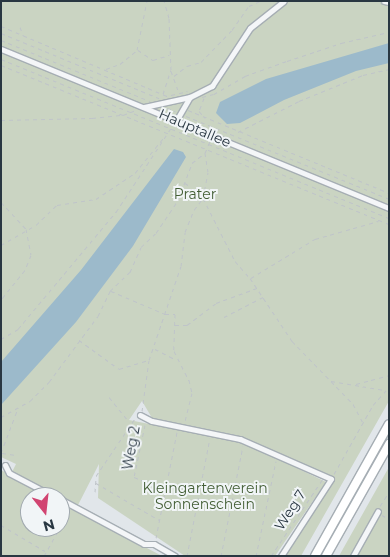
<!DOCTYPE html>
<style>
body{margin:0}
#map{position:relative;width:390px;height:557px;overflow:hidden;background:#e1e6ea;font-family:Montserrat,sans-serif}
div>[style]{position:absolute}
.green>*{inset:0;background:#cad4c2}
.water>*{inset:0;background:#9cbacb}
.path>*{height:1px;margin-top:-0.5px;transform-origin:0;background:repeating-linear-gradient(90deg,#bfc4c9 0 4px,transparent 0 8px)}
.roads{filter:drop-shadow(1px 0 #a6aeb4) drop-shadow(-1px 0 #a6aeb4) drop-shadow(0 1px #a6aeb4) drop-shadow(0 -1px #a6aeb4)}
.minor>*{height:5px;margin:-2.5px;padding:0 2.5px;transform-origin:2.5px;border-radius:2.5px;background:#f4f6f8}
.highway>*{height:8px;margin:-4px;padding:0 4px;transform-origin:4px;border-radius:4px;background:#fff}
span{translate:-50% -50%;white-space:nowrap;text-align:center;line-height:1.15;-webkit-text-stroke:4px #f1f5f7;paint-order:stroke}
.street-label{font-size:14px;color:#293742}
.park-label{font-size:14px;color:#445f36}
.frame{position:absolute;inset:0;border:2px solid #293742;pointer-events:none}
.north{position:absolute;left:20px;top:487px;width:50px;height:50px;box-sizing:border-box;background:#f1f5f7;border:1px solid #a1a9af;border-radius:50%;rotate:164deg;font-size:14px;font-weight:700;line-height:20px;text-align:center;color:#293742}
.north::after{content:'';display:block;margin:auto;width:18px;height:22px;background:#d14471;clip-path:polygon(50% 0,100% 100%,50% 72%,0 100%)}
</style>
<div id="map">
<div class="green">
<div style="clip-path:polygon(1px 1px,389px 1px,389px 401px,301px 556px,284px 556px,334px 477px,235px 435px,152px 418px,142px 401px,129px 420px,245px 443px,326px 482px,275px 556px,185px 556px,98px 498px,99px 464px,77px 507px,12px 472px,16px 464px,1px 457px)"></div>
<div style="clip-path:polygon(389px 467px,389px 556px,354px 556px,375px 513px,351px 556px,339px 556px)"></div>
<div style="clip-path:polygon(1px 470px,51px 497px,30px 497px,30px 527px,60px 527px,60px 502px,162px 556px,1px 556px)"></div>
</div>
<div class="water">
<div style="clip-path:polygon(389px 43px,389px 63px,356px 71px,284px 100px,240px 123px,227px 124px,216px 113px,220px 102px,266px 79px)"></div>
<div style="clip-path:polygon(174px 149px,183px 152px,186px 157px,133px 246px,76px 322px,1px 405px,1px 362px,81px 270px)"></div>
</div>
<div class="path">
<div style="left:1px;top:26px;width:182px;rotate:22.9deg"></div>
<div style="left:20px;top:27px;width:9px;rotate:69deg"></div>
<div style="left:1px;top:33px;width:171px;rotate:22.4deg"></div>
<div style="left:1px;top:40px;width:161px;rotate:22.3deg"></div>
<div style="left:138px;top:50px;width:18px;rotate:34deg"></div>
<div style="left:153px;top:60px;width:17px;rotate:-17deg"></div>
<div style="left:1px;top:59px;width:419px;rotate:22.3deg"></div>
<div style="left:1px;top:65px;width:419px;rotate:22.3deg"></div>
<div style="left:106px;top:69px;width:15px;rotate:-20deg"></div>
<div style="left:120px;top:64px;width:22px;rotate:-39deg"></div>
<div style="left:137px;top:50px;width:50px;rotate:-78.5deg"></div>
<div style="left:171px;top:71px;width:23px;rotate:70deg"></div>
<div style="left:174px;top:76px;width:16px;rotate:-38deg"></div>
<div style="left:187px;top:66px;width:15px;rotate:-16deg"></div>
<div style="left:201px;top:62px;width:45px;rotate:-45.9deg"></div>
<div style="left:232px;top:30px;width:29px;rotate:-55deg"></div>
<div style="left:249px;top:6px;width:12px;rotate:-24deg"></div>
<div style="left:163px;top:94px;width:25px;rotate:-72deg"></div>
<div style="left:171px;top:70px;width:52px;rotate:-92.2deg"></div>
<div style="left:169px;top:18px;width:18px;rotate:-106deg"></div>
<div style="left:171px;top:95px;width:17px;rotate:-13deg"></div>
<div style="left:202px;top:97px;width:12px;rotate:-14deg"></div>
<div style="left:214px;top:94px;width:36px;rotate:-30deg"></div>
<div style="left:245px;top:76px;width:45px;rotate:-19.7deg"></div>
<div style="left:287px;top:61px;width:57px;rotate:-18.4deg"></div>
<div style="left:341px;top:43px;width:49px;rotate:-12.9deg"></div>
<div style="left:204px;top:98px;width:14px;rotate:111deg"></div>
<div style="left:199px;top:111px;width:9px;rotate:49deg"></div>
<div style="left:167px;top:108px;width:9px;rotate:21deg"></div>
<div style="left:188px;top:110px;width:217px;rotate:22.4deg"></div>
<div style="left:186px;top:116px;width:219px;rotate:22.2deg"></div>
<div style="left:1px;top:120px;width:91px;rotate:-1.3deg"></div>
<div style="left:92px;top:118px;width:31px;rotate:-6deg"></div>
<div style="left:123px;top:115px;width:14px;rotate:-21deg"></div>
<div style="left:238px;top:132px;width:68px;rotate:-26.9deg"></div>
<div style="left:299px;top:101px;width:69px;rotate:-22.1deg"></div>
<div style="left:363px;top:75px;width:27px;rotate:-13deg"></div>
<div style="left:185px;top:183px;width:7px;rotate:34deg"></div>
<div style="left:203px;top:198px;width:71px;rotate:63.1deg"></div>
<div style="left:235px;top:261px;width:23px;rotate:49deg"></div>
<div style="left:250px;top:278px;width:76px;rotate:56.3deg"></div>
<div style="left:292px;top:341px;width:88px;rotate:45.9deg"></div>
<div style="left:353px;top:404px;width:21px;rotate:62deg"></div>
<div style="left:1px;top:202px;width:37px;rotate:47deg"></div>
<div style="left:26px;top:229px;width:26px;rotate:79deg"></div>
<div style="left:31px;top:255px;width:16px;rotate:112deg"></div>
<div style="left:25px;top:270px;width:38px;rotate:129deg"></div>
<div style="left:1px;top:245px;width:40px;rotate:-29.7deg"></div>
<div style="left:36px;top:225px;width:29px;rotate:-44deg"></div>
<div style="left:57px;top:205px;width:39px;rotate:-9deg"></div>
<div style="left:96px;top:199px;width:47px;rotate:-33.7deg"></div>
<div style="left:135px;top:173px;width:48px;rotate:-51deg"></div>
<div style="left:251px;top:278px;width:75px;rotate:-31.4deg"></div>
<div style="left:315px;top:239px;width:66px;rotate:-15.9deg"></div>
<div style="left:111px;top:291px;width:59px;rotate:23.1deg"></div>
<div style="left:165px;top:314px;width:10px"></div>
<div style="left:175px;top:314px;width:37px;rotate:92deg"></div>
<div style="left:174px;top:351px;width:33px;rotate:63deg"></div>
<div style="left:189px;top:380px;width:13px;rotate:77deg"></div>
<div style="left:192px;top:393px;width:30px;rotate:104deg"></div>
<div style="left:224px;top:317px;width:44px;rotate:-27.1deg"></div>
<div style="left:175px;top:325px;width:12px"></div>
<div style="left:187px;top:325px;width:36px;rotate:-37deg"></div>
<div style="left:216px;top:303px;width:44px;rotate:-20.1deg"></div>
<div style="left:1px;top:339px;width:20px;rotate:-30deg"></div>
<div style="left:18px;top:329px;width:153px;rotate:-50.1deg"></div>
<div style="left:116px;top:212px;width:104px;rotate:-56.8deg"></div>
<div style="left:79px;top:340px;width:49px;rotate:35.9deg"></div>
<div style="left:119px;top:369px;width:30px;rotate:-17deg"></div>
<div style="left:155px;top:349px;width:22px;rotate:27deg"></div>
<div style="left:331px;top:381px;width:54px;rotate:9.6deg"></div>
<div style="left:356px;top:384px;width:34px;rotate:-15deg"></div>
<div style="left:109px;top:397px;width:32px;rotate:51deg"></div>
<div style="left:142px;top:411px;width:51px;rotate:-82.2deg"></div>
<div style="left:149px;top:360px;width:99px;rotate:-71.2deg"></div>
<div style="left:181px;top:266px;width:34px;rotate:-83deg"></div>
<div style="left:185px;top:232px;width:24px;rotate:-68deg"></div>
<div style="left:194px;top:210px;width:15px;rotate:-53deg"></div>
<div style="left:203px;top:198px;width:26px;rotate:-79deg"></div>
<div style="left:208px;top:172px;width:19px;rotate:-99deg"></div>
<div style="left:205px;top:153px;width:13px;rotate:-67deg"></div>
<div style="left:1px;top:417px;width:33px;rotate:-29deg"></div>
<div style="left:30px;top:401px;width:27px;rotate:-45deg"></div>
<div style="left:49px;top:382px;width:82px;rotate:-53.4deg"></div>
<div style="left:98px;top:316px;width:28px;rotate:-64deg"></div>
<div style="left:110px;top:291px;width:28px;rotate:-44deg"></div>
<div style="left:130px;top:272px;width:27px;rotate:-66deg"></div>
<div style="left:141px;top:247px;width:21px;rotate:-43deg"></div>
<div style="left:156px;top:233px;width:40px;rotate:-56deg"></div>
<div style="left:178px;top:200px;width:40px;rotate:-69deg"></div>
<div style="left:192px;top:163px;width:16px;rotate:-38deg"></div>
<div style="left:145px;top:425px;width:53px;rotate:101.9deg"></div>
<div style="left:134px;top:477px;width:35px;rotate:22deg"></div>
<div style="left:1px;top:453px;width:48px;rotate:-69.3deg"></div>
<div style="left:2px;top:453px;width:14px;rotate:8deg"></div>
<div style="left:334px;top:474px;width:79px;rotate:-60.5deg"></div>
<div style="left:373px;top:405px;width:24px;rotate:-48deg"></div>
<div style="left:96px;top:483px;width:73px;rotate:30.4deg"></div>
<div style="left:95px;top:492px;width:16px;rotate:-86deg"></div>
<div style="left:96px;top:476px;width:71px;rotate:-55.9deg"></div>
<div style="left:380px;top:506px;width:17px;rotate:-57deg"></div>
<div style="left:382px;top:515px;width:8px;rotate:30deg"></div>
<div style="left:1px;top:525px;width:51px;rotate:30.6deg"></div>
<div style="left:156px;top:538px;width:108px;rotate:-78.8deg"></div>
<div style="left:44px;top:556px;width:51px;rotate:-60.9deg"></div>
<div style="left:187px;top:556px;width:120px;rotate:-79deg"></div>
<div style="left:221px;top:556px;width:112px;rotate:-78.7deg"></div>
<div style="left:256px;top:556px;width:97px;rotate:-78.1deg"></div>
<div style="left:271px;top:556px;width:92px;rotate:-56.1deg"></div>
</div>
<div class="roads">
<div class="minor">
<div style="left:384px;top:1px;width:5px;rotate:11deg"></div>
<div style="left:1px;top:49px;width:419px;rotate:22.3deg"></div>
<div style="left:144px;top:107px;width:47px;rotate:-12.3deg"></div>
<div style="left:190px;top:97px;width:25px;rotate:-27deg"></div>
<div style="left:212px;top:86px;width:69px;rotate:-56.8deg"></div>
<div style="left:250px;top:28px;width:43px;rotate:-38.5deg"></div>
<div style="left:176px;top:121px;width:28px;rotate:-60deg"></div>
<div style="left:140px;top:415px;width:13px;rotate:27deg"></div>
<div style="left:152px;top:421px;width:90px;rotate:11.6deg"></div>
<div style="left:240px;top:439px;width:99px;rotate:23.7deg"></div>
<div style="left:331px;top:479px;width:92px;rotate:123deg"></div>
<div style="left:5px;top:465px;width:9px;rotate:63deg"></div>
<div style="left:9px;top:473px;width:52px;rotate:27.6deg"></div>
<div style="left:60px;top:499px;width:95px;rotate:28.2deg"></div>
<div style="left:144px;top:544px;width:10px"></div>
<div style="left:154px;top:544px;width:24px;rotate:30deg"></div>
<div style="left:353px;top:556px;width:51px;rotate:-60.9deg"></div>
</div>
<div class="highway">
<div style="left:315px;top:556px;width:151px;rotate:-60.7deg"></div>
<div style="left:326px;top:556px;width:129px;rotate:-60.6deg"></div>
</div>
</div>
<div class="street-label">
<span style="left:195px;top:128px;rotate:23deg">Hauptallee</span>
<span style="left:131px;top:448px;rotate:-80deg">Weg 2</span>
<span style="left:290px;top:510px;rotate:-57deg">Weg 7</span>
</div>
<div class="park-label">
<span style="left:195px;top:194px">Prater</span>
<span style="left:205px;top:496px">Kleingartenverein<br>Sonnenschein</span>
</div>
<div class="frame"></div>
<div class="north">N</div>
</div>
